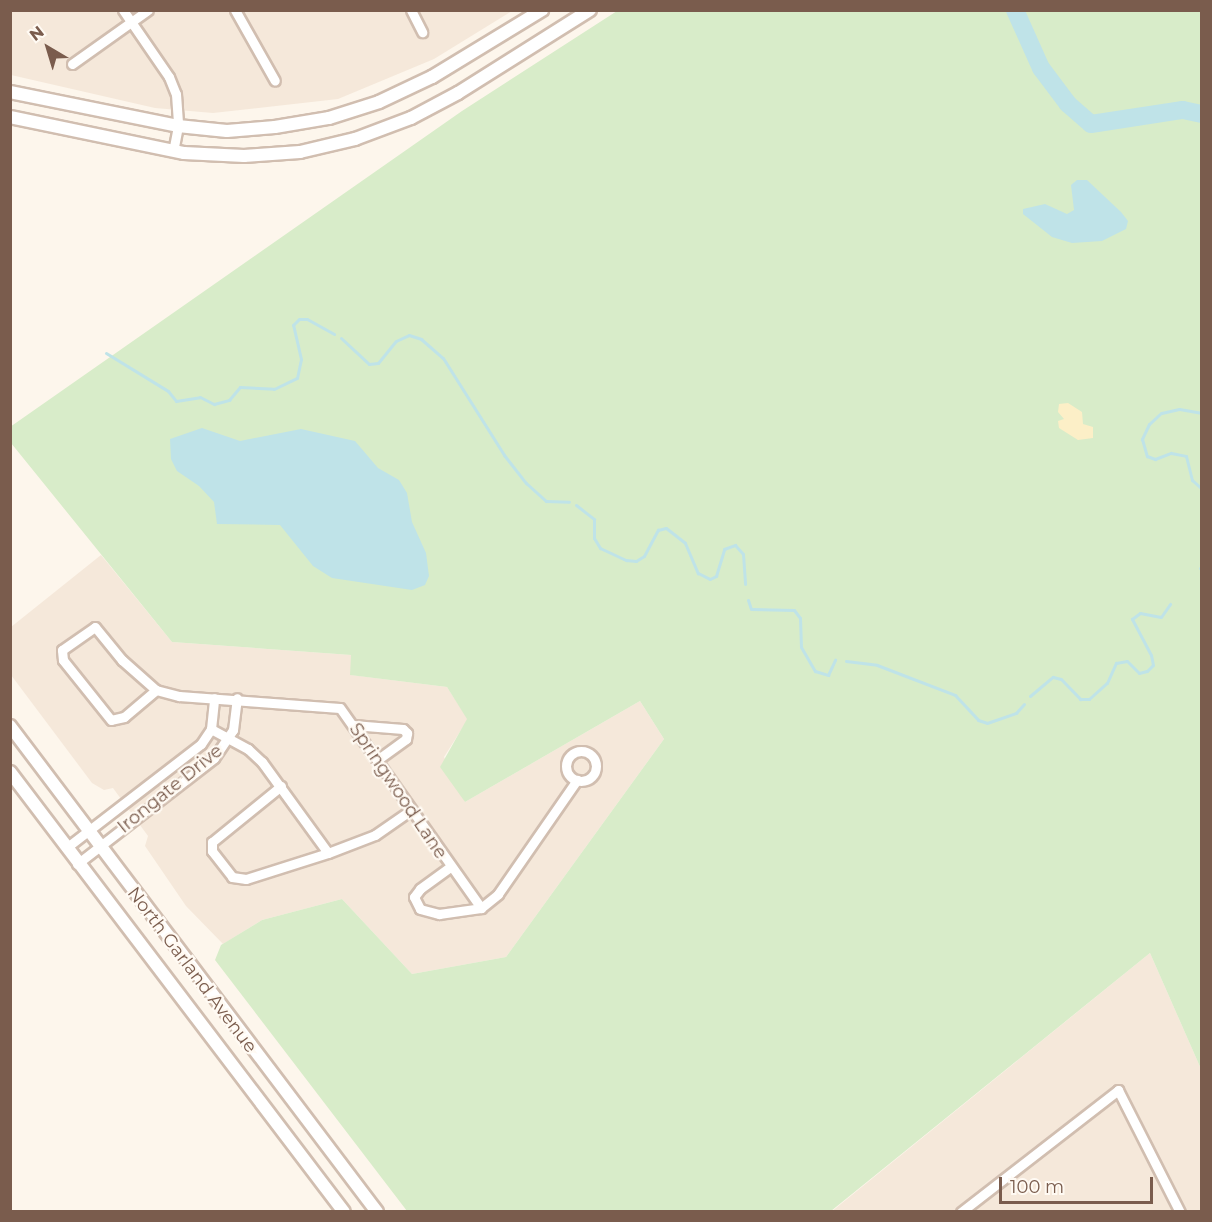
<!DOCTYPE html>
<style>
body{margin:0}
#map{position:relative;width:1212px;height:1222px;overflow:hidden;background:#fdf6ec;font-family:Montserrat,sans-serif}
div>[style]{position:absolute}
.residential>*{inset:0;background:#f5e8da}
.green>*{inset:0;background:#d8ecc9}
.sand>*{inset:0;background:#fcefc7}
.water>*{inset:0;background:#bfe3e8}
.stream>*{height:3px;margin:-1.5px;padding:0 1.5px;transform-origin:1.5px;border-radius:1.5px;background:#bfe3e8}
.river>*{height:18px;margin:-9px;padding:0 9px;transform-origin:9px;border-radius:9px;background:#bfe3e8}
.roads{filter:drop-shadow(2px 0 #d1beb0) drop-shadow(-2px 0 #d1beb0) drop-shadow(0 2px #d1beb0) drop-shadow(0 -2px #d1beb0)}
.street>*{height:9px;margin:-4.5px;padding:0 4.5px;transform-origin:4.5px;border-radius:4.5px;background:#fff}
.street>.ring{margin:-4.5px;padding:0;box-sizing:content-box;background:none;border:9px solid #fff;border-radius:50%}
.secondary>*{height:12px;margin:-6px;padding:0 6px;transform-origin:6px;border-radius:6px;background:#fff}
span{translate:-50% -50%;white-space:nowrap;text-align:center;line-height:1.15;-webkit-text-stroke:4.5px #fffaf3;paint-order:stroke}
.street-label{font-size:18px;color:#7a5c4d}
.frame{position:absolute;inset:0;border:12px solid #7a5c4d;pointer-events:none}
.north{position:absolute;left:18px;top:18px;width:60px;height:60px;-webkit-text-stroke:4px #fffaf3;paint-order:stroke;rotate:322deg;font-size:16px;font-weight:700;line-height:24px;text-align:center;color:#7a5c4d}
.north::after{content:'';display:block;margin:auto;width:21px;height:27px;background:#7a5c4d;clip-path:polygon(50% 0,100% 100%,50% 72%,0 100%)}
.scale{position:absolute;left:999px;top:1177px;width:154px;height:27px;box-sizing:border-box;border:3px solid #7a5c4d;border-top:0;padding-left:8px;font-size:18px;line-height:21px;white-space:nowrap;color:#7a5c4d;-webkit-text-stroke:4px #fffaf3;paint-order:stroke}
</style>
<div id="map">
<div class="residential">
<div style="clip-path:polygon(10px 11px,512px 11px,434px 59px,338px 99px,213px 113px,155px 108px,11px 75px)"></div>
<div style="clip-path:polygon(101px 555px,172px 642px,351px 655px,351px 675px,447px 687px,468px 719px,444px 757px,465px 802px,640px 701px,664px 739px,506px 957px,412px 974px,342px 899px,262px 920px,223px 944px,186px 906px,145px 846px,148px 836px,113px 788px,104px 790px,92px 783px,11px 675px,11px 627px)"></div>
<div style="clip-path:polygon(1150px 953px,1201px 1069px,1201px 1211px,831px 1212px)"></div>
</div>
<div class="green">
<div style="clip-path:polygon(617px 11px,1201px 11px,1201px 1069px,1150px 953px,831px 1211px,407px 1211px,215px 960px,221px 945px,262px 920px,342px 899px,412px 974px,506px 957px,664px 739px,640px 701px,465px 802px,440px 767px,467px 719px,447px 687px,350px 675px,351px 655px,172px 642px,11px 443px,10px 427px,462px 111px)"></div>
</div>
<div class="sand">
<div style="clip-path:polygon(1068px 403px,1082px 412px,1083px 424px,1093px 427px,1093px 438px,1078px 440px,1059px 428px,1058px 421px,1064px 419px,1058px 412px,1059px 404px)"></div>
</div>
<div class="water">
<div style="clip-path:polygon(1077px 180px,1087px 180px,1121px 212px,1128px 221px,1126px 229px,1102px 241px,1072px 243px,1052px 237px,1023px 214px,1023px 209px,1045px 204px,1067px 214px,1074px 210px,1071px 185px)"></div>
<div style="clip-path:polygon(202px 428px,240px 441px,301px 429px,355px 441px,378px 468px,399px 480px,407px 493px,412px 522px,426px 553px,429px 576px,425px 585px,412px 590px,332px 578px,313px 566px,280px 525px,217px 524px,214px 502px,199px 486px,177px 471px,171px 459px,170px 439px)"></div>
</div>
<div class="stream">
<div style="left:341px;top:338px;width:38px;rotate:43deg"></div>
<div style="left:369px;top:364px;width:9px;rotate:-6deg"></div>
<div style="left:378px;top:363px;width:28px;rotate:-51deg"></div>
<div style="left:396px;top:341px;width:14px;rotate:-25deg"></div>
<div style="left:409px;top:335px;width:13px;rotate:18deg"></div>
<div style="left:421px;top:339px;width:29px;rotate:41deg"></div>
<div style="left:443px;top:358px;width:115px;rotate:57.8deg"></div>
<div style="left:504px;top:455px;width:36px;rotate:52deg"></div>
<div style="left:526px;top:483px;width:27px;rotate:42deg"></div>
<div style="left:546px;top:501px;width:23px;rotate:2deg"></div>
<div style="left:106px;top:353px;width:73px;rotate:31.5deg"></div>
<div style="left:168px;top:391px;width:13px;rotate:51deg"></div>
<div style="left:176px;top:401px;width:24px;rotate:-9deg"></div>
<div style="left:200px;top:397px;width:16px;rotate:27deg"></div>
<div style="left:214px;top:404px;width:16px;rotate:-15deg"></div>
<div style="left:229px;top:400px;width:17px;rotate:-50deg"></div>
<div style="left:240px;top:387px;width:34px;rotate:3deg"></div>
<div style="left:274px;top:389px;width:25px;rotate:-26deg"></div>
<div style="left:297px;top:378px;width:19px;rotate:-78deg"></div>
<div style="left:301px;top:359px;width:35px;rotate:-103deg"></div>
<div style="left:293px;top:325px;width:8px;rotate:-45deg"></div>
<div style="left:299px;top:319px;width:8px"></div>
<div style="left:307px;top:319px;width:31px;rotate:29deg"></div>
<div style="left:1202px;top:413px;width:23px;rotate:-170deg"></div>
<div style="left:1179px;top:409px;width:18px;rotate:167deg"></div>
<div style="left:1161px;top:413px;width:16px;rotate:137deg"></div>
<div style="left:1149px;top:424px;width:17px;rotate:115deg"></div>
<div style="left:1142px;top:439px;width:18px;rotate:74deg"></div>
<div style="left:1147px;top:456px;width:9px;rotate:21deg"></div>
<div style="left:1155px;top:459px;width:17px;rotate:-21deg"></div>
<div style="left:1171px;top:453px;width:15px;rotate:11deg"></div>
<div style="left:1186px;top:456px;width:25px;rotate:76deg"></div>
<div style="left:1192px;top:480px;width:13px;rotate:42deg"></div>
<div style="left:576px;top:505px;width:23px;rotate:38deg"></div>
<div style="left:594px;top:519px;width:19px;rotate:90deg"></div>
<div style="left:594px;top:538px;width:12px;rotate:59deg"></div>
<div style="left:600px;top:548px;width:29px;rotate:25deg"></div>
<div style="left:626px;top:560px;width:10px;rotate:6deg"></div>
<div style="left:636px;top:561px;width:9px;rotate:-32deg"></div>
<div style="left:644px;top:556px;width:30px;rotate:-62deg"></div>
<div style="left:658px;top:530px;width:8px;rotate:-14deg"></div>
<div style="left:666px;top:528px;width:24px;rotate:38deg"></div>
<div style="left:685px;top:543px;width:33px;rotate:67deg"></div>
<div style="left:698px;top:573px;width:13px;rotate:27deg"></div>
<div style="left:710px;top:579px;width:7px;rotate:-27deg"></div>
<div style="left:716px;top:576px;width:28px;rotate:-73deg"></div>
<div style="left:724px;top:549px;width:12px;rotate:-20deg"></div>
<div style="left:735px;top:545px;width:12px;rotate:48deg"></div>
<div style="left:743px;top:554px;width:30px;rotate:86deg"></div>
<div style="left:1200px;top:568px;width:2px;rotate:-27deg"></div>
<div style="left:748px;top:600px;width:9px;rotate:72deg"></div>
<div style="left:751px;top:609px;width:43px;rotate:1.3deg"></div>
<div style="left:794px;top:610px;width:10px;rotate:53deg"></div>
<div style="left:800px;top:618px;width:29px;rotate:88deg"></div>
<div style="left:801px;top:647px;width:28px;rotate:60deg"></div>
<div style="left:815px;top:671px;width:14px;rotate:17deg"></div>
<div style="left:828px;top:675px;width:17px;rotate:-65deg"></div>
<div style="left:846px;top:661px;width:31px;rotate:7deg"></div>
<div style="left:877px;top:665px;width:84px;rotate:21deg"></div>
<div style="left:955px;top:695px;width:34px;rotate:47deg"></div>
<div style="left:978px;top:720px;width:9px;rotate:18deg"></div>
<div style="left:987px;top:723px;width:31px;rotate:-19deg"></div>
<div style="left:1016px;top:713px;width:12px;rotate:-48deg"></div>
<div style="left:1030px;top:696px;width:30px;rotate:-40deg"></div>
<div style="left:1053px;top:677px;width:8px;rotate:14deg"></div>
<div style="left:1061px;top:679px;width:28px;rotate:46deg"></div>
<div style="left:1080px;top:699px;width:9px"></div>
<div style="left:1089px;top:699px;width:24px;rotate:-42deg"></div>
<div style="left:1107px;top:683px;width:22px;rotate:-66deg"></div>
<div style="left:1116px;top:663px;width:11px;rotate:-10deg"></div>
<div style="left:1127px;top:661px;width:17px;rotate:45deg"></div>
<div style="left:1139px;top:673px;width:8px;rotate:-14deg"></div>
<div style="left:1147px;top:671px;width:8px;rotate:-45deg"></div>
<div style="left:1153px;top:665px;width:10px;rotate:-101deg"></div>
<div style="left:1151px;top:655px;width:41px;rotate:-117.8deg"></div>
<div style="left:1132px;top:619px;width:10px;rotate:-37deg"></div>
<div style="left:1140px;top:613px;width:21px;rotate:11deg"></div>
<div style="left:1161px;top:617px;width:16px;rotate:-55deg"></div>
</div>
<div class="river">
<div style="left:1015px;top:10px;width:64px;rotate:65.9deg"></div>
<div style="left:1041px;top:68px;width:45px;rotate:53.1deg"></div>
<div style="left:1068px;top:104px;width:30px;rotate:41deg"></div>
<div style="left:1091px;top:124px;width:93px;rotate:-8.7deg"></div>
<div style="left:1183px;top:110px;width:19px;rotate:12deg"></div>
</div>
<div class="roads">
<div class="street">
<div style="left:123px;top:10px;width:81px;rotate:55.5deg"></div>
<div style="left:169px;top:77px;width:18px;rotate:68deg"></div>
<div style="left:176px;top:94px;width:32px;rotate:86deg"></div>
<div style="left:178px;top:126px;width:25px;rotate:101deg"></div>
<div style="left:235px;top:10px;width:81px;rotate:60.6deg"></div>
<div style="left:411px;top:10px;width:25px;rotate:63deg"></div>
<div style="left:72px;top:64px;width:93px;rotate:-35.4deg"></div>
<div style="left:156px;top:690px;width:42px;rotate:139.8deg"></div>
<div style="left:124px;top:717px;width:13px;rotate:167deg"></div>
<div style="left:111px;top:720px;width:77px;rotate:-128.7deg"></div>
<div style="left:63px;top:660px;width:10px;rotate:-96deg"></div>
<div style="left:62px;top:650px;width:40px;rotate:-34.9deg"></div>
<div style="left:95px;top:627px;width:43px;rotate:50.7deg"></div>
<div style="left:122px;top:660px;width:45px;rotate:41.4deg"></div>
<div style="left:156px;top:690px;width:24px;rotate:15deg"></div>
<div style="left:179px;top:696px;width:161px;rotate:4.3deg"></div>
<div style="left:340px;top:708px;width:245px;rotate:54.8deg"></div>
<div style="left:353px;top:725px;width:50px;rotate:4.6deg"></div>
<div style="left:403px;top:729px;width:6px;rotate:45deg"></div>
<div style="left:407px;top:733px;width:6px;rotate:99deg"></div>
<div style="left:406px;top:739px;width:36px;rotate:144deg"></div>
<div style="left:211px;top:729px;width:42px;rotate:28.4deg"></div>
<div style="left:248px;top:749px;width:19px;rotate:43deg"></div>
<div style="left:262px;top:762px;width:112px;rotate:54deg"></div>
<div class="ring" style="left:566px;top:751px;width:21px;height:21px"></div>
<div style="left:281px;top:786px;width:89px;rotate:140.9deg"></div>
<div style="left:212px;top:842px;width:9px;rotate:90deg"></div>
<div style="left:212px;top:851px;width:33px;rotate:52deg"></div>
<div style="left:232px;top:877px;width:14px;rotate:8deg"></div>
<div style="left:246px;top:879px;width:86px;rotate:-17.6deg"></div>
<div style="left:328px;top:853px;width:50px;rotate:-21deg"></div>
<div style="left:375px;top:835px;width:44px;rotate:-34.8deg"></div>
<div style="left:66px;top:848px;width:170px;rotate:-37.6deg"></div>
<div style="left:201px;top:744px;width:18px;rotate:-56deg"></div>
<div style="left:211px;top:729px;width:31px;rotate:-84deg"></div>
<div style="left:77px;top:864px;width:173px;rotate:-37.7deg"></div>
<div style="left:214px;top:758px;width:34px;rotate:-56deg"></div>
<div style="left:233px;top:730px;width:32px;rotate:-83deg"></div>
<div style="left:450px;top:867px;width:37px;rotate:144deg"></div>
<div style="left:420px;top:889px;width:10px;rotate:127deg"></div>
<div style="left:414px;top:897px;width:13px;rotate:63deg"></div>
<div style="left:420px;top:909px;width:20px;rotate:15deg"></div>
<div style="left:439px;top:914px;width:42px;rotate:-8.1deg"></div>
<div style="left:481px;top:908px;width:22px;rotate:-39deg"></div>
<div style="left:498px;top:894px;width:139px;rotate:-55.3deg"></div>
<div style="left:961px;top:1212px;width:199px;rotate:-37.8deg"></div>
<div style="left:1118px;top:1090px;width:137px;rotate:63.1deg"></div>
</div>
<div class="secondary">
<div style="left:10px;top:92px;width:171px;rotate:11.4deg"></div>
<div style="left:178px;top:126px;width:49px;rotate:5.8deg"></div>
<div style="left:227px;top:131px;width:48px;rotate:-4.8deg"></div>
<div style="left:275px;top:127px;width:55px;rotate:-9.5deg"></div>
<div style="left:329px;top:118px;width:52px;rotate:-17.7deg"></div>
<div style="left:379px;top:102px;width:59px;rotate:-25.3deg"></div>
<div style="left:432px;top:77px;width:129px;rotate:-31.3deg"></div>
<div style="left:10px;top:117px;width:178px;rotate:11.7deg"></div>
<div style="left:184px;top:153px;width:60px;rotate:2.9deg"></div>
<div style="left:244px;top:156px;width:56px;rotate:-4.1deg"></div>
<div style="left:300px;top:152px;width:57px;rotate:-13.3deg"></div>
<div style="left:355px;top:139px;width:60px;rotate:-20.6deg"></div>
<div style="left:411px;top:118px;width:53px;rotate:-28deg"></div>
<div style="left:458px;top:93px;width:156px;rotate:-32.2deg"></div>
<div style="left:10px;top:726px;width:609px;rotate:52.94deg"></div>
<div style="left:10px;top:772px;width:552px;rotate:52.8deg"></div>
</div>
</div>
<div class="street-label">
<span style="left:170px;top:789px;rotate:-39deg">Irongate Drive</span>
<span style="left:398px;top:791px;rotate:56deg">Springwood Lane</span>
<span style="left:192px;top:970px;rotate:53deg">North Garland Avenue</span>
</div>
<div class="frame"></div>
<div class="north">N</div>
<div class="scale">100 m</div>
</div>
